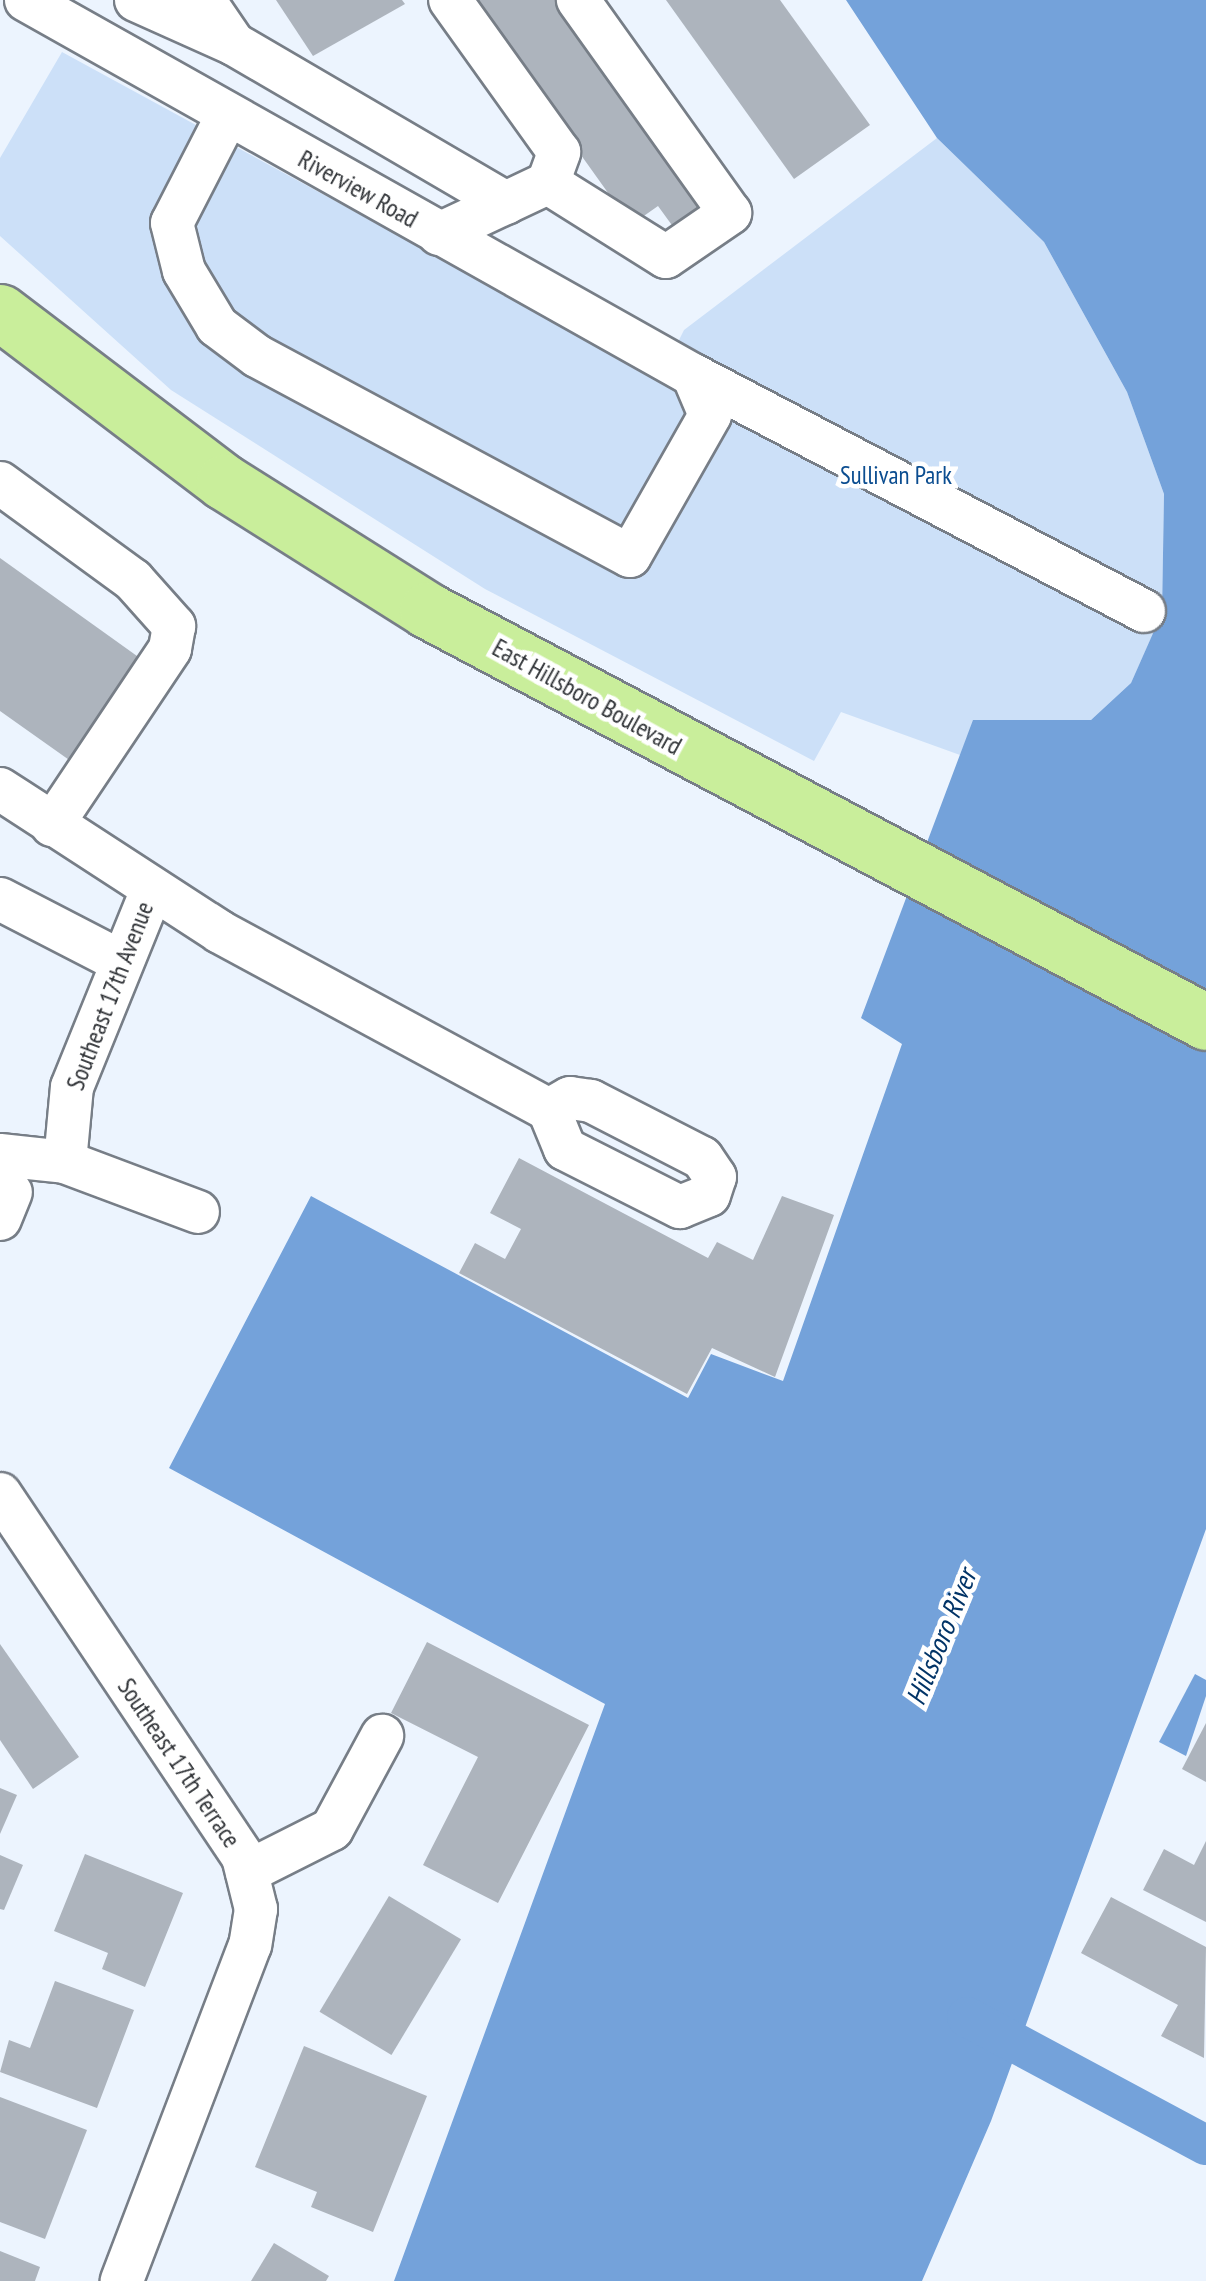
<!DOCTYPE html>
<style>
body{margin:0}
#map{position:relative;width:1206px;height:2281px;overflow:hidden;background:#ecf4fe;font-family:"PT Sans Narrow",sans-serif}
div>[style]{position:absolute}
.green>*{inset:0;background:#cce0f8}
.water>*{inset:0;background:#74a2da}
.canal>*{height:40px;margin:-20px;padding:0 20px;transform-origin:20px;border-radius:20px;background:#74a2da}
.building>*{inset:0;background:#adb4bd;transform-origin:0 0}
.roads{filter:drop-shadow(2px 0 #777e87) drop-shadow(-2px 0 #777e87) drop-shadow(0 2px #777e87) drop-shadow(0 -2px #777e87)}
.minor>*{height:42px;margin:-21px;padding:0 21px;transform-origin:21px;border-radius:21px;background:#fff}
.major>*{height:55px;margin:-27.5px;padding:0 27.5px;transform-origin:27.5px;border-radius:27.5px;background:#c9ee9b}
span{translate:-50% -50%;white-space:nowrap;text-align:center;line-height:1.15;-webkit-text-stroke:9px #fff;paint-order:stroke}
.street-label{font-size:25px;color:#2f3236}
.park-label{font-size:25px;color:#0b4d90}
.water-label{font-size:28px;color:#023467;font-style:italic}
</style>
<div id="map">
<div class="green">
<div style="clip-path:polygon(62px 52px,660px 378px,684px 330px,937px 138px,1044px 242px,1127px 392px,1164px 494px,1162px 614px,1131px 683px,1091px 720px,974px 720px,960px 755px,841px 712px,814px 761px,485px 589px,171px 390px,0 236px,0 158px)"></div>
</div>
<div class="water">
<div style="clip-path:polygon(846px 0,1206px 0,1206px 1529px,991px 2121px,922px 2281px,394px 2281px,605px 1704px,169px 1468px,311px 1196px,688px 1398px,711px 1354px,783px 1381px,902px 1044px,861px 1018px,973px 720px,1091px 720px,1131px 683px,1162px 613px,1164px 494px,1127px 392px,1044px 242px,937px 138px)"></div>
<div style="clip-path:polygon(1195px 1674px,1206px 1680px,1206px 1696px,1186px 1756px,1159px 1742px)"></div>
</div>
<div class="canal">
<div style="left:967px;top:2017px;width:271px;rotate:28.2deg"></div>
</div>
<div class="building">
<div style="clip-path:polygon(276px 0,402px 0,405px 4px,313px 56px)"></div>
<div style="clip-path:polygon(470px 0,562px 0,716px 215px,682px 239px,658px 206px,631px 225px)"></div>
<div style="clip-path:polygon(666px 0,780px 0,870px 125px,794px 179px)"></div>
<div style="clip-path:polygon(0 558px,144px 661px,72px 762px,0 711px)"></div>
<div style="clip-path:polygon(519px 1158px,708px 1258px,717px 1242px,753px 1260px,782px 1196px,834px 1215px,775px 1377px,712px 1348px,687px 1394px,459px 1273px,475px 1243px,505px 1259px,521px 1229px,490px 1213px)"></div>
<div style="clip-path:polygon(427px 1642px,589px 1725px,498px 1903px,423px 1865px,478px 1757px,391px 1713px)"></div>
<div style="clip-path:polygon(0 1644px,79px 1757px,33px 1789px,0 1740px)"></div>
<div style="clip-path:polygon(1206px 1723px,1206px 1782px,1182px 1769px)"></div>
<div style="clip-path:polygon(0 1788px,17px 1795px,0 1834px)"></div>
<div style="clip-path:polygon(1206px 1841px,1206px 1922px,1143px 1890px,1164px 1849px,1194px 1865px)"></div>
<div style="clip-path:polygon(85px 1854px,183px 1893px,145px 1987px,102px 1969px,108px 1953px,54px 1931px)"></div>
<div style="clip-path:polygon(0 1855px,23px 1865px,4px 1910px,0 1909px)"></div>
<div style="left:389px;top:1896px;width:84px;height:135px;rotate:31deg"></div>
<div style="clip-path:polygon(1111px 1897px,1206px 1947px,1204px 2058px,1161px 2036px,1178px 2005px,1081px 1953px)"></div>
<div style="clip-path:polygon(55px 1981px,134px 2010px,97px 2108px,0 2072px,9px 2040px,30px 2048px)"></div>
<div style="clip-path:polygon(304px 2046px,427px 2096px,373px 2232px,311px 2207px,317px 2192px,255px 2167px)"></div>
<div style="clip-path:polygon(0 2097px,87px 2130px,45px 2239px,0 2222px)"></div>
<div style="clip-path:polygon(274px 2243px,329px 2276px,326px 2281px,251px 2281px)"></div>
<div style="clip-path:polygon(0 2251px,40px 2267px,35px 2281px,0 2281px)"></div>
</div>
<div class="roads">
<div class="minor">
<div style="left:26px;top:0;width:765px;rotate:29.35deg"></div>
<div style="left:693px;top:375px;width:509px;rotate:27.62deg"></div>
<div style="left:136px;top:0;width:107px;rotate:24.2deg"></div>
<div style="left:234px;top:44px;width:53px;rotate:-124.3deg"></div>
<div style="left:234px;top:44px;width:315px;rotate:30.3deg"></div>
<div style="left:227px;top:116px;width:120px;rotate:117.2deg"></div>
<div style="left:172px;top:223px;width:49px;rotate:76deg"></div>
<div style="left:184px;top:271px;width:64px;rotate:59deg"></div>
<div style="left:217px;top:326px;width:50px;rotate:36.9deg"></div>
<div style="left:257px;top:356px;width:423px;rotate:28.2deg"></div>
<div style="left:630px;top:556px;width:162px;rotate:-60.4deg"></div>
<div style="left:710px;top:415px;width:43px;rotate:-113deg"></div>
<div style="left:548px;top:183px;width:139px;rotate:32.1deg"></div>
<div style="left:666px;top:257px;width:78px;rotate:-34.5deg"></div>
<div style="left:730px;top:213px;width:262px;rotate:-125.5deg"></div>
<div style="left:439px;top:234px;width:120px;rotate:-25.1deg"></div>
<div style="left:548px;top:183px;width:33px;rotate:-70deg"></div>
<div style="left:559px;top:152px;width:187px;rotate:-125.6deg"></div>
<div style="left:0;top:483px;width:165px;rotate:36.1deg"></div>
<div style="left:133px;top:580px;width:62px;rotate:48.3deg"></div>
<div style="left:174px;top:626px;width:23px;rotate:100deg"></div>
<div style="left:170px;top:649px;width:212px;rotate:123.8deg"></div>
<div style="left:0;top:789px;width:262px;rotate:33deg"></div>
<div style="left:220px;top:932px;width:374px;rotate:28.4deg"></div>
<div style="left:549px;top:1110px;width:42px;rotate:67.7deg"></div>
<div style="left:565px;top:1149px;width:129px;rotate:26.8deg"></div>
<div style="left:680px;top:1207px;width:31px;rotate:-22deg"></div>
<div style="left:709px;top:1195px;width:19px;rotate:-72deg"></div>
<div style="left:715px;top:1177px;width:23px;rotate:-124deg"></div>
<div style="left:702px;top:1158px;width:125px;rotate:-152.8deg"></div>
<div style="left:591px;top:1101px;width:21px;rotate:-172deg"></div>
<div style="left:570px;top:1098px;width:24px;rotate:150deg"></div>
<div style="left:0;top:899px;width:137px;rotate:27.3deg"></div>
<div style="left:0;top:1155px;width:65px;rotate:6.1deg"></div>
<div style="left:65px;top:1162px;width:142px;rotate:20.6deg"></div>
<div style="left:65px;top:1162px;width:75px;rotate:-84.7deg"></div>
<div style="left:72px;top:1087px;width:213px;rotate:-67.9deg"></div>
<div style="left:0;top:1219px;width:29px;rotate:-68deg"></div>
<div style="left:0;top:1494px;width:437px;rotate:56.2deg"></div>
<div style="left:243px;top:1857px;width:54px;rotate:76deg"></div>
<div style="left:256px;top:1909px;width:36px;rotate:99deg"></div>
<div style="left:250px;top:1945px;width:360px;rotate:110.9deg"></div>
<div style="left:247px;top:1872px;width:95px;rotate:-26.8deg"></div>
<div style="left:332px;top:1829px;width:106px;rotate:-61.7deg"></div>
</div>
<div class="major">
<div style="left:0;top:312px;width:281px;rotate:37.2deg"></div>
<div style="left:224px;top:482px;width:240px;rotate:32.2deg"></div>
<div style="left:427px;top:610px;width:881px;rotate:27.87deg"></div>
</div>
</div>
<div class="street-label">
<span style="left:358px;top:189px;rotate:29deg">Riverview Road</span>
<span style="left:587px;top:697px;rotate:29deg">East Hillsboro Boulevard</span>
<span style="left:110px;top:996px;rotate:-69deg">Southeast 17th Avenue</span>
<span style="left:179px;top:1763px;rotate:56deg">Southeast 17th Terrace</span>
</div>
<div class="park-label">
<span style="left:896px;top:475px">Sullivan Park</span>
</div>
<div class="water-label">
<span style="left:941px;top:1637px;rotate:-68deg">Hillsboro River</span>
</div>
</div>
